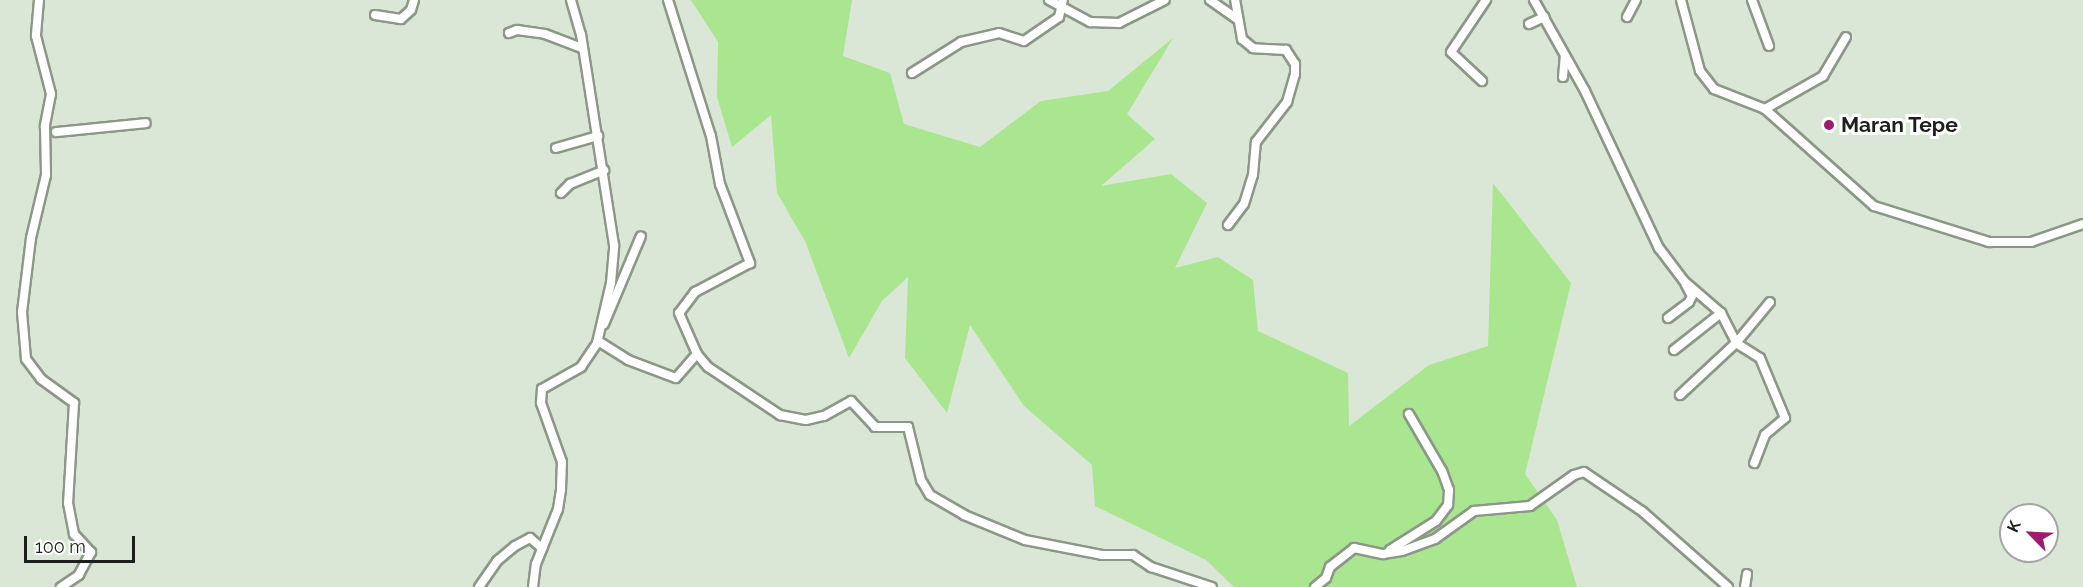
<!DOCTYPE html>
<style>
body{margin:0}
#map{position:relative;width:2083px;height:587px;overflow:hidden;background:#dbe7d6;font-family:Raleway,sans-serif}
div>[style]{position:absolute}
.green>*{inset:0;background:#aae590}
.roads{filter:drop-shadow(2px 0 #8c9787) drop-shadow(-2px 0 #8c9787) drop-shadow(0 2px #8c9787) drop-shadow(0 -2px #8c9787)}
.minor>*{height:8px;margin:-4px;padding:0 4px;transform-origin:4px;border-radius:4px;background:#fff}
.dots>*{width:16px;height:16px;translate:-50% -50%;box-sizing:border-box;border:3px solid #fff;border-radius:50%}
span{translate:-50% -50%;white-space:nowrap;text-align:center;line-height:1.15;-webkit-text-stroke:6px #fff;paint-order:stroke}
.poi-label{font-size:21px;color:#1c201a;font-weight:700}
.left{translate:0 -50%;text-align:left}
.north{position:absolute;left:1999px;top:503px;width:60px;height:60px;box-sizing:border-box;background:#fff;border:2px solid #a4a6a3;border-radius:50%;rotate:294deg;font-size:16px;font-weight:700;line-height:24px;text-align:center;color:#1c201a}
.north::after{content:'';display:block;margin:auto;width:21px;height:27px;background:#9d1c70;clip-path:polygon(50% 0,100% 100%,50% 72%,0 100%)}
.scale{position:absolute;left:24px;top:536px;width:111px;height:27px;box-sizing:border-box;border:3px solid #1c201a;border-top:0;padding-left:8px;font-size:18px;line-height:21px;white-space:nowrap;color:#1c201a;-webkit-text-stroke:4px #fff;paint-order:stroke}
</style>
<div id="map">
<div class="green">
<div style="clip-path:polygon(691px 0,852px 0,843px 56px,890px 73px,904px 124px,980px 147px,1041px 101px,1108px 91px,1173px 38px,1127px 114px,1155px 139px,1101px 186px,1171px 174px,1207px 203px,1175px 268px,1218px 257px,1253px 280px,1258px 331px,1348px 373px,1349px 426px,1429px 365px,1488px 346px,1493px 183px,1571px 283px,1525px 474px,1557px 520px,1577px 587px,1234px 587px,1206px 560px,1095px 506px,1092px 465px,1024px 406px,970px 325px,947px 413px,905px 358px,908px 277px,882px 301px,849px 358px,805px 241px,777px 193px,771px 115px,732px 147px,717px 97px,718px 42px)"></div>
</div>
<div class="roads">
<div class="minor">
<div style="left:39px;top:0;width:36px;rotate:95deg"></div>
<div style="left:36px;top:36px;width:60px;rotate:75.5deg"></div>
<div style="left:51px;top:94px;width:33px;rotate:101deg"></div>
<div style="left:45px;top:126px;width:49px;rotate:88.8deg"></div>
<div style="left:46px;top:175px;width:65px;rotate:103.4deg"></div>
<div style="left:31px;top:238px;width:75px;rotate:96.9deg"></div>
<div style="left:22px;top:312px;width:47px;rotate:85.1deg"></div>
<div style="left:26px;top:359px;width:25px;rotate:53deg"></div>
<div style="left:41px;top:379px;width:41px;rotate:36deg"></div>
<div style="left:74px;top:403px;width:100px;rotate:93.4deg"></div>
<div style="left:68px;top:503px;width:32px;rotate:79deg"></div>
<div style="left:74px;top:534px;width:25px;rotate:47deg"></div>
<div style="left:91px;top:552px;width:26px;rotate:118deg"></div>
<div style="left:79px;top:575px;width:22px;rotate:146deg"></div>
<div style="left:668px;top:0;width:143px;rotate:72.5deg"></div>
<div style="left:711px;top:136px;width:49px;rotate:79.4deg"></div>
<div style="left:720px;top:184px;width:85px;rotate:69.2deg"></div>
<div style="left:750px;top:263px;width:62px;rotate:152.2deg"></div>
<div style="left:695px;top:292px;width:26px;rotate:127deg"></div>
<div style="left:679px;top:313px;width:45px;rotate:66.3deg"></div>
<div style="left:697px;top:354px;width:17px;rotate:50deg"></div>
<div style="left:708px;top:367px;width:87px;rotate:33.7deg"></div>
<div style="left:780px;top:415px;width:26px;rotate:11deg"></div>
<div style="left:806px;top:420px;width:18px;rotate:-13deg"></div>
<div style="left:824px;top:416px;width:31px;rotate:-29deg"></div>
<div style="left:851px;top:401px;width:35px;rotate:47deg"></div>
<div style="left:875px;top:427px;width:33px"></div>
<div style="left:908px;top:427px;width:55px;rotate:76.2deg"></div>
<div style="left:921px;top:480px;width:17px;rotate:59deg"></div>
<div style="left:930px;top:495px;width:39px;rotate:30deg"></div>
<div style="left:964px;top:515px;width:66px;rotate:22.3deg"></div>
<div style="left:1025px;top:540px;width:78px;rotate:11deg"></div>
<div style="left:1102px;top:555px;width:31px"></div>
<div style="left:1133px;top:555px;width:22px;rotate:34deg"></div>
<div style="left:1151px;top:567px;width:64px;rotate:18.2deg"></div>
<div style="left:1049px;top:0;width:47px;rotate:28.2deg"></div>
<div style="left:1090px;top:22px;width:29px;rotate:2deg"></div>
<div style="left:1119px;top:23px;width:51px;rotate:-26.6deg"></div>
<div style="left:1210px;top:0;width:32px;rotate:35deg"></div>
<div style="left:1534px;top:0;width:104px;rotate:60.7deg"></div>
<div style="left:1585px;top:91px;width:174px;rotate:64.8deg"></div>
<div style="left:1659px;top:248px;width:41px;rotate:52.9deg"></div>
<div style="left:1684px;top:281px;width:49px;rotate:40.9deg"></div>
<div style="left:1721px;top:313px;width:34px;rotate:63deg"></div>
<div style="left:1736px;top:343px;width:28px;rotate:32deg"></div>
<div style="left:1760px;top:358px;width:65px;rotate:67.4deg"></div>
<div style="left:1785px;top:418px;width:26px;rotate:140deg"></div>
<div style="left:1765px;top:435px;width:30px;rotate:111deg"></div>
<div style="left:1681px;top:0;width:73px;rotate:75deg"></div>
<div style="left:1700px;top:71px;width:23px;rotate:52deg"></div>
<div style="left:1714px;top:89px;width:55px;rotate:21.4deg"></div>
<div style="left:1765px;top:109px;width:146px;rotate:41.7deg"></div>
<div style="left:1874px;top:206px;width:121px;rotate:17.4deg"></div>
<div style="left:1989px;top:242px;width:42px"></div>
<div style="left:2031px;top:242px;width:55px;rotate:-19.1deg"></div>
<div style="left:1752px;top:0;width:49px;rotate:69.7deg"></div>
<div style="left:375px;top:15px;width:26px;rotate:9deg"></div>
<div style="left:401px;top:19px;width:13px;rotate:-42deg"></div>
<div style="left:411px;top:10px;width:10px;rotate:-73deg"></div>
<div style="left:1627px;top:17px;width:19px;rotate:-62deg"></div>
<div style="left:1529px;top:24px;width:17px;rotate:-25deg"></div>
<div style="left:509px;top:33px;width:9px;rotate:-21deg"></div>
<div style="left:517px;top:30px;width:28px;rotate:8deg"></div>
<div style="left:545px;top:34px;width:40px;rotate:21deg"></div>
<div style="left:912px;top:73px;width:58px;rotate:-32.3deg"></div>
<div style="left:961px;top:42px;width:39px;rotate:-13deg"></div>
<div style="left:999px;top:33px;width:26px;rotate:18deg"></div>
<div style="left:1024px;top:41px;width:42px;rotate:-34.4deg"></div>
<div style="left:1059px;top:17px;width:17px;rotate:-77deg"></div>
<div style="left:1563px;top:77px;width:21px;rotate:-85deg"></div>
<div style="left:1482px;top:81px;width:42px;rotate:-136.9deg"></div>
<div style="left:1451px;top:52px;width:63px;rotate:-56.1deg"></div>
<div style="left:1765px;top:109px;width:67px;rotate:-29.6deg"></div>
<div style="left:1823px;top:76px;width:45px;rotate:-59.5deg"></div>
<div style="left:56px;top:132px;width:90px;rotate:-5.7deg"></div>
<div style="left:556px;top:148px;width:44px;rotate:-15.9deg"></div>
<div style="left:561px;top:193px;width:13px;rotate:-45deg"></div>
<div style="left:570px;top:184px;width:37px;rotate:-22deg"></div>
<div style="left:1228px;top:225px;width:26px;rotate:-53deg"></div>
<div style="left:1244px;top:204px;width:30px;rotate:-73deg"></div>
<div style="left:1253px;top:175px;width:33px;rotate:-85deg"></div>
<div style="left:1256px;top:142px;width:51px;rotate:-52.2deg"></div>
<div style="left:1287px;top:102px;width:29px;rotate:-74deg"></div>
<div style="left:1295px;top:74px;width:10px;rotate:-90deg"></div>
<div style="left:1295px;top:64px;width:17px;rotate:-123deg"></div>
<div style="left:1286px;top:50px;width:33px;rotate:-177deg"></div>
<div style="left:1253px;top:48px;width:14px;rotate:-141deg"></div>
<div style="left:1242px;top:39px;width:40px;rotate:-100deg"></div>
<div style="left:1668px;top:318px;width:26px;rotate:-37deg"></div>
<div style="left:1689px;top:302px;width:7px;rotate:-63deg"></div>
<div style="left:1692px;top:296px;width:13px;rotate:-119deg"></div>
<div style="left:604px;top:324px;width:95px;rotate:-67.2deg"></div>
<div style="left:598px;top:341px;width:36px;rotate:32deg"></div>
<div style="left:628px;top:360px;width:51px;rotate:20.6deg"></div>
<div style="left:676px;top:378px;width:32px;rotate:-49deg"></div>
<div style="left:1674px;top:350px;width:60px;rotate:-38.2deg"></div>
<div style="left:1680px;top:395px;width:76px;rotate:-42.9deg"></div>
<div style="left:1736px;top:343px;width:53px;rotate:-50.3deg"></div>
<div style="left:1390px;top:550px;width:54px;rotate:-32.2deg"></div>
<div style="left:1436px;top:521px;width:20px;rotate:-53deg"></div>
<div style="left:1448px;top:505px;width:15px;rotate:-86deg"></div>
<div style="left:1449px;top:490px;width:20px;rotate:-110deg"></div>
<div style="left:1442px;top:471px;width:66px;rotate:-120.1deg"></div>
<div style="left:479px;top:587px;width:32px;rotate:-55deg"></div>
<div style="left:497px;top:561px;width:23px;rotate:-40deg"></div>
<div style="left:515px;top:546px;width:17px;rotate:-28deg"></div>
<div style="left:530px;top:538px;width:16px;rotate:40deg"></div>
<div style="left:533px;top:587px;width:23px;rotate:-83deg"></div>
<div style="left:536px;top:564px;width:59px;rotate:-68.2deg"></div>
<div style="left:558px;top:509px;width:20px;rotate:-81deg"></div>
<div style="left:561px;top:489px;width:27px;rotate:-88deg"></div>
<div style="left:562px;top:462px;width:63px;rotate:-109.6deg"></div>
<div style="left:541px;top:403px;width:14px;rotate:-86deg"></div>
<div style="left:542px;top:389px;width:45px;rotate:-29.4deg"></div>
<div style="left:581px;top:367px;width:29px;rotate:-56deg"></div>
<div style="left:597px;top:343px;width:62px;rotate:-76.9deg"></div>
<div style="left:611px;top:283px;width:38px;rotate:-85deg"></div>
<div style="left:614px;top:245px;width:213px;rotate:-98.9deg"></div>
<div style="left:581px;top:35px;width:36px;rotate:-106deg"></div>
<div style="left:1315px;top:587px;width:14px;rotate:-39deg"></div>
<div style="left:1326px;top:578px;width:12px;rotate:-70deg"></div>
<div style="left:1330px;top:567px;width:31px;rotate:-38deg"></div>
<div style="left:1354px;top:548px;width:30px;rotate:12deg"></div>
<div style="left:1383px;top:554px;width:19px;rotate:-9deg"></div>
<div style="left:1402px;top:551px;width:35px;rotate:-20deg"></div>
<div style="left:1435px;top:539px;width:48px;rotate:-35.7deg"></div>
<div style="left:1474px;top:511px;width:56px;rotate:-5.1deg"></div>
<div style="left:1530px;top:506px;width:54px;rotate:-35.2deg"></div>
<div style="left:1574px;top:475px;width:10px;rotate:-17deg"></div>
<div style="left:1584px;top:472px;width:71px;rotate:34.1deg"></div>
<div style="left:1643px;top:512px;width:113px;rotate:41.4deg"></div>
<div style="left:1745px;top:587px;width:13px;rotate:-81deg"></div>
</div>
</div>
<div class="dots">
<div style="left:1829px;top:125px;background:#9d1c70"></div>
</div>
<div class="poi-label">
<span class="left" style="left:1841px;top:125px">Maran Tepe</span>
</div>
<div class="north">K</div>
<div class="scale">100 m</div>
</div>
